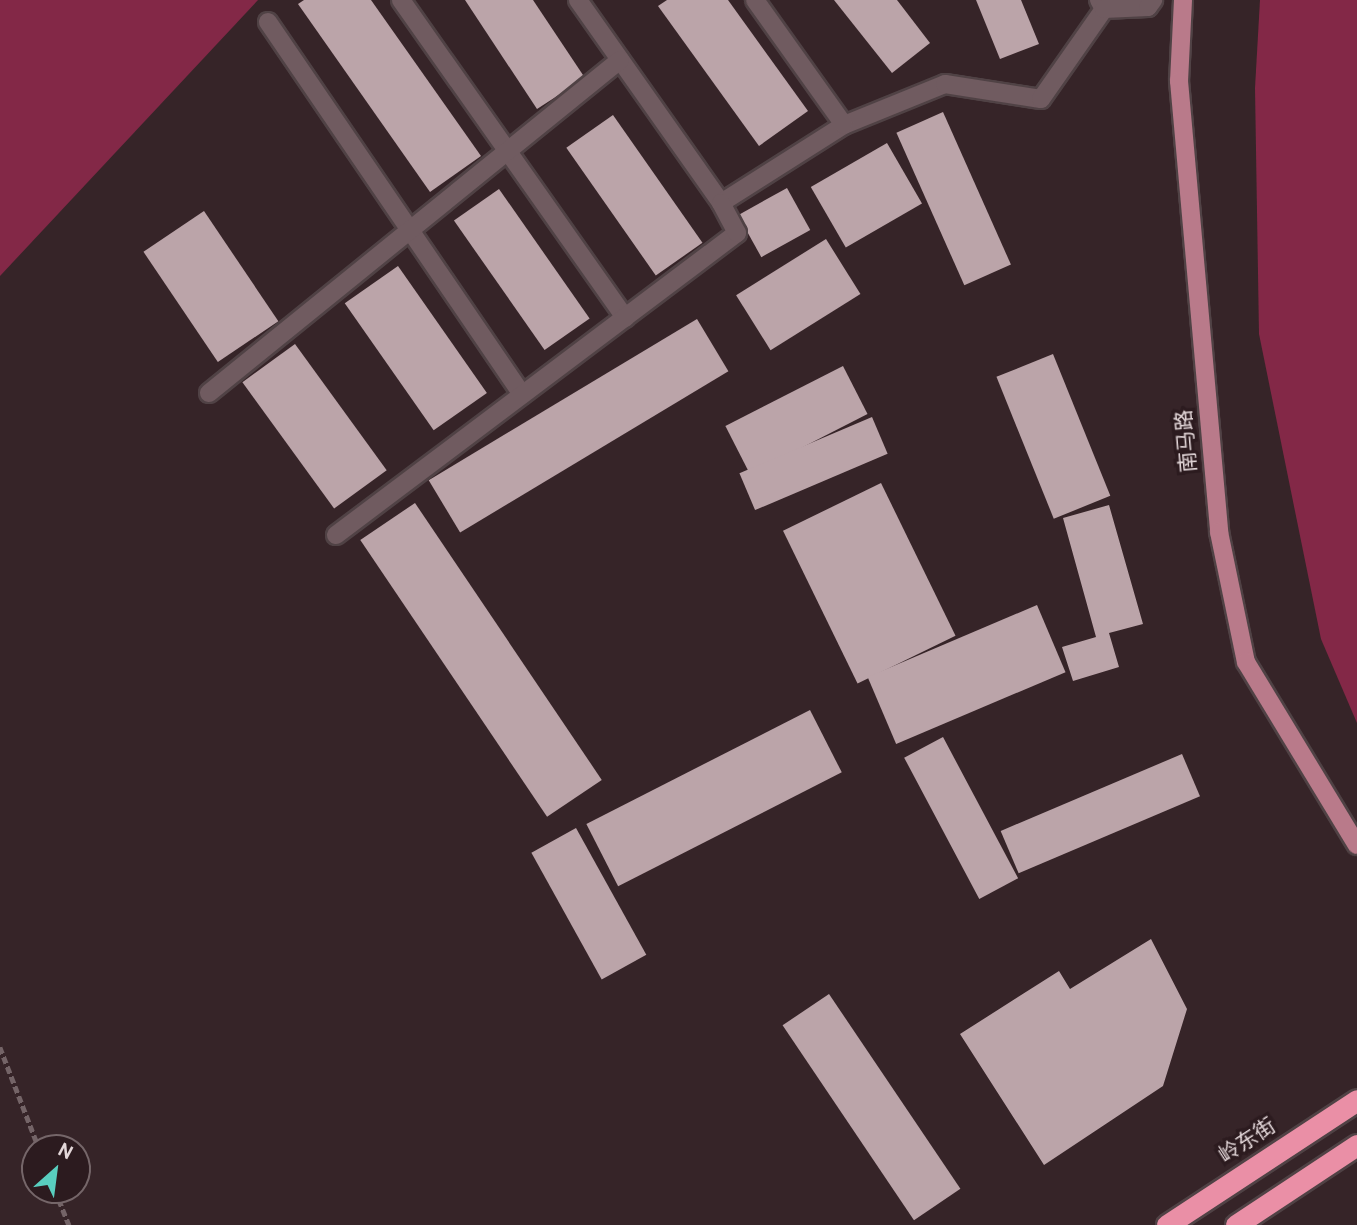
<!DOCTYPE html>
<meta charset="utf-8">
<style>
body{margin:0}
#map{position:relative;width:1357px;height:1225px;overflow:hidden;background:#362428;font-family:Overpass,"Noto Sans SC",sans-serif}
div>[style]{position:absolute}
.green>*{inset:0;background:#832847}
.building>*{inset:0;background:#bba4a9;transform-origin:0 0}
.path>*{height:4.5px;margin-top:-2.25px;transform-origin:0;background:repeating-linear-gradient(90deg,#746467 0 7px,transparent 0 10.5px)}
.roads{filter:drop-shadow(2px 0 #504245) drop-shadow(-2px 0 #504245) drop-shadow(0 2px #504245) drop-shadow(0 -2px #504245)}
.minor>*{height:18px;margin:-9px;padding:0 9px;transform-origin:9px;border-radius:9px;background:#705b60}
.major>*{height:18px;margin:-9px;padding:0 9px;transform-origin:9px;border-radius:9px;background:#b97a8a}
.highway>*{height:21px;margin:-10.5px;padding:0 10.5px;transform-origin:10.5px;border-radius:10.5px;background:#ea8fa6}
span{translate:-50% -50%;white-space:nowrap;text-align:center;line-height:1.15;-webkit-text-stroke:7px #2c1b1f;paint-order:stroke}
.street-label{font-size:21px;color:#e3d7d9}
.north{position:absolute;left:21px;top:1134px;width:70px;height:70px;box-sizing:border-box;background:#2c1b1f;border:2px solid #756669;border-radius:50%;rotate:28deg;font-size:19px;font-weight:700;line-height:28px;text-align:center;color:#e3d7d9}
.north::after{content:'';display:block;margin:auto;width:24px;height:32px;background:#59cebf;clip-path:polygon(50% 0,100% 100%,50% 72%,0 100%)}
</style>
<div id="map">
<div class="green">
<div style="clip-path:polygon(0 0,258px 0,0 276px)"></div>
<div style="clip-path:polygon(1260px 0,1357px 0,1357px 723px,1321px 639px,1259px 334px,1255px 88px)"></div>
</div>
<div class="building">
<div style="clip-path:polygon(304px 0,371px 0,481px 156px,430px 192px,298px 4px)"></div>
<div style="clip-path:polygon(465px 0,533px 0,585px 78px,537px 109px)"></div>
<div style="clip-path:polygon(667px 0,728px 0,808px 111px,759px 146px,658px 6px)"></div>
<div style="clip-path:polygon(834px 0,897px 0,930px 43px,892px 73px)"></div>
<div style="clip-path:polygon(976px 0,1021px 0,1039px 44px,1000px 59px)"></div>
<div style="left:943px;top:112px;width:167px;height:51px;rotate:66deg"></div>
<div style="left:613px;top:115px;width:156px;height:57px;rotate:55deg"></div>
<div style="left:887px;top:143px;width:70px;height:88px;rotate:60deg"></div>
<div style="left:787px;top:188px;width:48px;height:56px;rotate:61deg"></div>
<div style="left:499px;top:189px;width:158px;height:55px;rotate:55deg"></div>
<div style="left:204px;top:211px;width:133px;height:73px;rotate:56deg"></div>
<div style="left:826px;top:239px;width:65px;height:106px;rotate:58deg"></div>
<div style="left:398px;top:266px;width:155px;height:65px;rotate:55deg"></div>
<div style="left:697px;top:319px;width:61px;height:313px;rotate:59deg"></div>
<div style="left:295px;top:344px;width:156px;height:65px;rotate:54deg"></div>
<div style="left:1053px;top:354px;width:153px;height:61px;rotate:68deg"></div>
<div style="left:843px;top:366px;width:54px;height:132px;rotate:63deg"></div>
<div style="left:872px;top:417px;width:40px;height:144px;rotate:67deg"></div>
<div style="left:881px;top:483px;width:170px;height:109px;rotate:64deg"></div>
<div style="left:415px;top:503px;width:334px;height:66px;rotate:56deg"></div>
<div style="clip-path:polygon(1109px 505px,1143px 624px,1109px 633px,1119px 667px,1073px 681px,1062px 647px,1096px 637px,1063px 518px)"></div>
<div style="left:1037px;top:605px;width:73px;height:184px;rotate:67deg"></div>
<div style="left:810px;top:710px;width:70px;height:251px;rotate:63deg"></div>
<div style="left:943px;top:737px;width:160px;height:44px;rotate:62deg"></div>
<div style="left:1182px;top:754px;width:46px;height:197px;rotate:67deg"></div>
<div style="left:576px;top:828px;width:145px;height:51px;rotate:61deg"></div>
<div style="clip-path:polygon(1151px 939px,1187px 1009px,1163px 1086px,1044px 1165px,960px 1034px,1059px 971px,1070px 989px)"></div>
<div style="left:829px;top:994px;width:235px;height:56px;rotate:56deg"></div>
</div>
<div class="path">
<div style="left:0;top:1047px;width:108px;rotate:68.9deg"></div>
<div style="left:55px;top:1190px;width:38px;rotate:68deg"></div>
</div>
<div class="roads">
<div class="minor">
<div style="left:401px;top:0;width:389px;rotate:54.8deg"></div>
<div style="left:578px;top:0;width:248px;rotate:54.8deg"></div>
<div style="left:721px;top:203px;width:146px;rotate:-32.4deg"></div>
<div style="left:844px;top:125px;width:109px;rotate:-22.1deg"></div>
<div style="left:945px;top:84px;width:97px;rotate:8.9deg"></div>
<div style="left:1041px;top:99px;width:110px;rotate:-55deg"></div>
<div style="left:755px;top:0;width:153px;rotate:54.5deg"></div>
<div style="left:1099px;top:0;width:10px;rotate:61deg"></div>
<div style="left:1104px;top:9px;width:44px;rotate:-2.6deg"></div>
<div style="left:1148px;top:7px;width:9px;rotate:-54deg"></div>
<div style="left:268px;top:22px;width:451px;rotate:55.7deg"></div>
<div style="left:209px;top:393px;width:529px;rotate:-39.02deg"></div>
<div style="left:336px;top:535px;width:502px;rotate:-36.98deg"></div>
<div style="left:737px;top:233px;width:34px;rotate:-118deg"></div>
</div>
<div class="major">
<div style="left:1183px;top:0;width:81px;rotate:92.8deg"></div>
<div style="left:1179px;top:81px;width:453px;rotate:84.9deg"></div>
<div style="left:1219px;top:532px;width:133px;rotate:78.3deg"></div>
<div style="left:1246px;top:662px;width:214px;rotate:58.8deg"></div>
</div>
<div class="highway">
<div style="left:1167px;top:1225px;width:227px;rotate:-33.3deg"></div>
<div style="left:1236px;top:1225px;width:145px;rotate:-33.5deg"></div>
</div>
</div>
<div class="street-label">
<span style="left:1188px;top:441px;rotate:-95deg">南马路</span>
<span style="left:1248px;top:1142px;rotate:-33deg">岭东街</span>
</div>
<div class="north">N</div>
</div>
